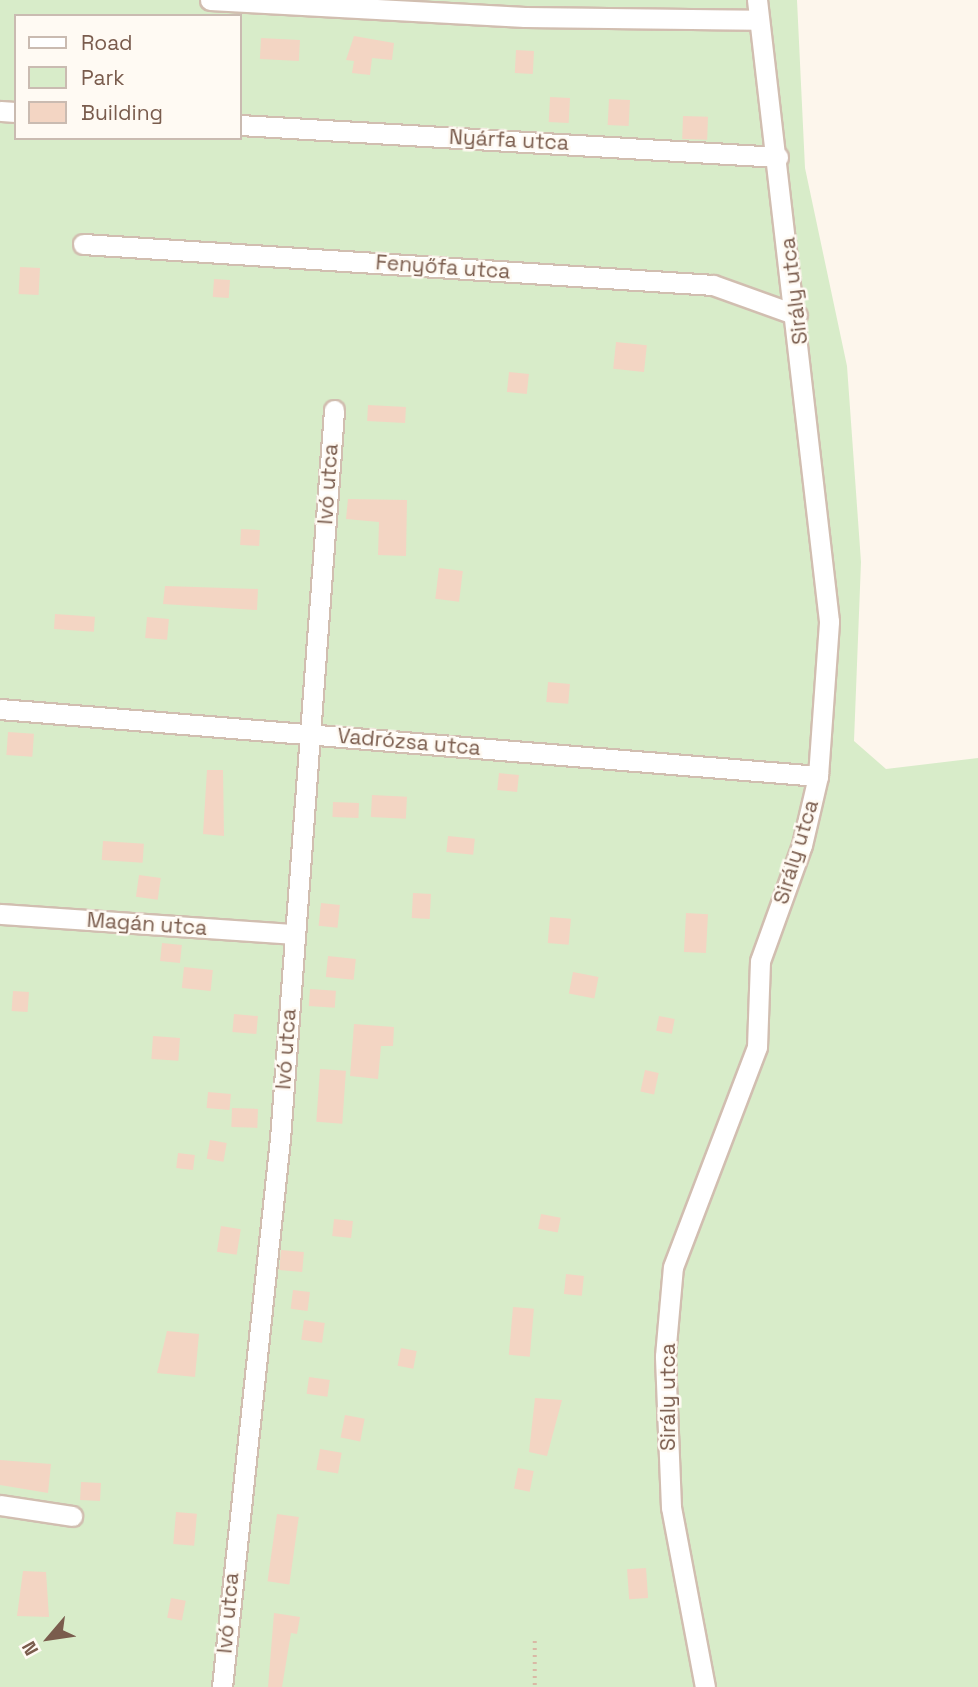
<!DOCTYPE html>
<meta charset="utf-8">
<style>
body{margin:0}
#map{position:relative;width:978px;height:1687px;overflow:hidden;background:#fdf6ec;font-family:"Space Grotesk",sans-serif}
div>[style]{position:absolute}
.green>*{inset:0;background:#d8ecc9}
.building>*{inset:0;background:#f3d5c3;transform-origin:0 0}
.path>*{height:3.5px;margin-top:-1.75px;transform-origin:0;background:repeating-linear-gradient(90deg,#d9b8a5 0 2px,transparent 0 7px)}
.roads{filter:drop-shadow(2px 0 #d1beb0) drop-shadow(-2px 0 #d1beb0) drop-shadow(0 2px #d1beb0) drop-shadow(0 -2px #d1beb0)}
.street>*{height:19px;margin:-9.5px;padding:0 9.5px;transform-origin:9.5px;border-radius:9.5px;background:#fff}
span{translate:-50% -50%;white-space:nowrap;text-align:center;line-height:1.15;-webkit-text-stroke:5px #fffaf3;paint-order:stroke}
.street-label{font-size:21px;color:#7a5c4d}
.legend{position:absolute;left:14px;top:14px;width:228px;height:126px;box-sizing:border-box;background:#fffaf3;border:2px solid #cabbb1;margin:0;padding:9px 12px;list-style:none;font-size:21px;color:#7a5c4d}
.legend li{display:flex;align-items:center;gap:14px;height:35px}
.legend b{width:35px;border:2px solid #cabbb1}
.north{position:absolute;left:14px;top:1603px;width:70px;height:70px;-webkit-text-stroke:5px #fffaf3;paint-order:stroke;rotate:241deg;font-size:19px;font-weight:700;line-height:28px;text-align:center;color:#7a5c4d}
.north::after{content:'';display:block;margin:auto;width:24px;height:32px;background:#7a5c4d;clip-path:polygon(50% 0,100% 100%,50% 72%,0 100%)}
</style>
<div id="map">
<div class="green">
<div style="clip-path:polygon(evenodd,0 0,797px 0,805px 168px,847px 366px,861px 562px,854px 741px,886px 769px,978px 758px,978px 1687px,0 1687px,0 0,16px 16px,240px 16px,240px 138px,16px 138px,16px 16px)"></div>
</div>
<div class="building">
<div style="clip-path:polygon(354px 36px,394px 43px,392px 60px,372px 58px,370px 75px,352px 73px,354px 61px,346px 60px)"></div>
<div style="left:261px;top:38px;width:39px;height:21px;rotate:3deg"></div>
<div style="left:516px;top:50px;width:18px;height:23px;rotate:3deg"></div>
<div style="left:550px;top:97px;width:20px;height:25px;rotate:3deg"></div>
<div style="left:609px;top:99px;width:21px;height:26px;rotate:3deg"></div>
<div style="left:683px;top:116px;width:25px;height:23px;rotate:2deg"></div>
<div style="left:20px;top:267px;width:20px;height:27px;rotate:3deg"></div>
<div style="left:214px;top:279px;width:16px;height:18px;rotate:4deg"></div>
<div style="left:616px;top:342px;width:31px;height:27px;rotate:6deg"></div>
<div style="left:509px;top:372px;width:20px;height:20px;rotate:6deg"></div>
<div style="left:368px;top:405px;width:38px;height:16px;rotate:3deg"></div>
<div style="clip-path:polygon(348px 499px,407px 500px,406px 556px,378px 555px,379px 522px,346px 519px)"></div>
<div style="left:241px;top:529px;width:19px;height:16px;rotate:3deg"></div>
<div style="left:439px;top:568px;width:24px;height:31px;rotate:7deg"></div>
<div style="clip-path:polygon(165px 586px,258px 589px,257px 610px,163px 604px)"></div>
<div style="left:55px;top:614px;width:40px;height:15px;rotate:4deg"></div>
<div style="left:147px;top:617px;width:22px;height:21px;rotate:5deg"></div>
<div style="left:548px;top:682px;width:22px;height:20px;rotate:5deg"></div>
<div style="left:8px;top:732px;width:26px;height:23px;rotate:4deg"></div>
<div style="clip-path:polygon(207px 770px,223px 770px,224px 836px,203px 834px)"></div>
<div style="left:499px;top:773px;width:20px;height:17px;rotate:6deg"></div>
<div style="left:372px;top:795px;width:35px;height:22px;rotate:3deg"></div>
<div style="left:333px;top:802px;width:26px;height:15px;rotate:2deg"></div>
<div style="left:448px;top:836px;width:27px;height:16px;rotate:6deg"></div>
<div style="left:103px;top:841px;width:41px;height:19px;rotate:4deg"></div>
<div style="left:139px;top:875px;width:22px;height:22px;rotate:8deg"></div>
<div style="left:413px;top:893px;width:18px;height:25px;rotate:3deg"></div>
<div style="left:321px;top:903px;width:19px;height:23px;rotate:6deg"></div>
<div style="left:686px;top:913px;width:22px;height:39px;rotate:3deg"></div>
<div style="left:550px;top:917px;width:21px;height:26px;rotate:5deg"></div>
<div style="left:162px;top:943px;width:20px;height:18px;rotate:6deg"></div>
<div style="left:328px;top:956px;width:28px;height:21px;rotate:6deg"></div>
<div style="left:184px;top:967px;width:29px;height:21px;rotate:6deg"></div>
<div style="left:573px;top:972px;width:26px;height:22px;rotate:11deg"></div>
<div style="left:310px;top:989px;width:26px;height:17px;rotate:4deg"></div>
<div style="left:13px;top:991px;width:16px;height:20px;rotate:4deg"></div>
<div style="left:234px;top:1014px;width:24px;height:18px;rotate:5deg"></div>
<div style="left:659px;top:1016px;width:16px;height:15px;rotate:11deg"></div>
<div style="clip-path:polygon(354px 1024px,394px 1027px,393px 1046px,381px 1046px,378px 1079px,350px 1076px)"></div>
<div style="left:153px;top:1036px;width:27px;height:23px;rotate:4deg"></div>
<div style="left:320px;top:1069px;width:26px;height:53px;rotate:4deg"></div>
<div style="left:645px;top:1070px;width:14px;height:22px;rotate:12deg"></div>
<div style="left:208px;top:1092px;width:23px;height:16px;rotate:5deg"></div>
<div style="left:232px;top:1108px;width:26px;height:19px;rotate:2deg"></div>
<div style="left:210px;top:1140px;width:17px;height:19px;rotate:10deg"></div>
<div style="left:178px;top:1153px;width:17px;height:15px;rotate:7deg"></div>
<div style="left:541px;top:1214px;width:20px;height:15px;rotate:11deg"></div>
<div style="left:334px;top:1219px;width:19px;height:17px;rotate:6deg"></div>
<div style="left:221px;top:1226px;width:20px;height:26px;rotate:9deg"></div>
<div style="left:281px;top:1250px;width:23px;height:20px;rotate:5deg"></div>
<div style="left:566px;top:1274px;width:18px;height:20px;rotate:6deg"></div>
<div style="left:293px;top:1290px;width:17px;height:19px;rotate:7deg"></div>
<div style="left:513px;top:1307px;width:21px;height:48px;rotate:5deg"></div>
<div style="left:304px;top:1320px;width:21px;height:20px;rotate:8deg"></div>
<div style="clip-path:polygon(167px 1331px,199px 1334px,195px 1377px,157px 1373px)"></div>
<div style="left:401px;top:1348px;width:16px;height:18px;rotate:11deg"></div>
<div style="left:309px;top:1377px;width:21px;height:17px;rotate:8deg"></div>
<div style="clip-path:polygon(535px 1398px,562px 1400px,547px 1456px,529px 1452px)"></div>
<div style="left:345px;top:1415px;width:20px;height:23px;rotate:11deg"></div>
<div style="left:320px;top:1449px;width:22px;height:21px;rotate:10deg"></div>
<div style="clip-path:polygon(0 1460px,51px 1464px,48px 1493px,0 1485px)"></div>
<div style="left:518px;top:1468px;width:16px;height:21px;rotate:11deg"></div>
<div style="left:81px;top:1482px;width:20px;height:18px;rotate:3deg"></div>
<div style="left:176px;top:1512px;width:21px;height:32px;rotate:5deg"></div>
<div style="left:277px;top:1514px;width:22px;height:68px;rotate:8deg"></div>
<div style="left:646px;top:1568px;width:30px;height:19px;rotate:86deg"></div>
<div style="clip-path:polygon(23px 1571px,46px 1572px,49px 1617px,17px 1616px)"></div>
<div style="left:171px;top:1598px;width:15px;height:20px;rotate:11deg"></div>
<div style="clip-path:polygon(274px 1613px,300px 1617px,297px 1634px,291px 1633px,282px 1687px,268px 1687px)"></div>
</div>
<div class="path">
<div style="left:535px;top:1641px;width:46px;rotate:90deg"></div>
</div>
<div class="roads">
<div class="street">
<div style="left:210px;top:0;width:315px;rotate:3.1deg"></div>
<div style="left:525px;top:17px;width:233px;rotate:0.7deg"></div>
<div style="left:0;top:111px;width:16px;rotate:4deg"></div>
<div style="left:240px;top:125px;width:539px;rotate:3.4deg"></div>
<div style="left:83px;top:244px;width:631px;rotate:3.72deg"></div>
<div style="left:713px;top:285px;width:89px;rotate:19.7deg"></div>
<div style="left:0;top:709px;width:821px;rotate:4.68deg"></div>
<div style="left:0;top:914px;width:294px;rotate:3.9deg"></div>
<div style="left:0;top:1505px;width:73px;rotate:8.7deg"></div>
<div style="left:222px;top:1687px;width:551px;rotate:-83.96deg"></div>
<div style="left:280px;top:1139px;width:731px;rotate:-85.76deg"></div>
<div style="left:705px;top:1687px;width:183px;rotate:-100.7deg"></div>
<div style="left:671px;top:1507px;width:151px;rotate:-92.3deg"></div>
<div style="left:665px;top:1356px;width:89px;rotate:-84.9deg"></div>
<div style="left:673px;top:1267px;width:235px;rotate:-69.1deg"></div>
<div style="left:757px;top:1047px;width:86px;rotate:-88deg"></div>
<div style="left:760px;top:961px;width:123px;rotate:-70.1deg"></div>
<div style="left:802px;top:845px;width:71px;rotate:-76.9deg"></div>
<div style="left:818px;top:776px;width:155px;rotate:-85.9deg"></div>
<div style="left:829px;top:621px;width:625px;rotate:-96.61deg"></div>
</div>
</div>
<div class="street-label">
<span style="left:509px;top:140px;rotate:3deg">Nyárfa utca</span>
<span style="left:443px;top:267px;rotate:4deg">Fenyőfa utca</span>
<span style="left:794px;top:291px;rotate:-97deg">Sirály utca</span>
<span style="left:328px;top:484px;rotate:-86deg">Ivó utca</span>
<span style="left:409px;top:742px;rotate:5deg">Vadrózsa utca</span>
<span style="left:796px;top:852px;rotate:-73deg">Sirály utca</span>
<span style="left:147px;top:924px;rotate:4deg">Magán utca</span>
<span style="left:286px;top:1049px;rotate:-86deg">Ivó utca</span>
<span style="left:668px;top:1397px;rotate:-90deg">Sirály utca</span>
<span style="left:228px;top:1613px;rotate:-85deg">Ivó utca</span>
</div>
<ul class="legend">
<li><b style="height:9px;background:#fff"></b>Road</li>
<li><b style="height:19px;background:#d8ecc9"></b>Park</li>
<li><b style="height:19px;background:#f3d5c3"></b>Building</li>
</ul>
<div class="north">N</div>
</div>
